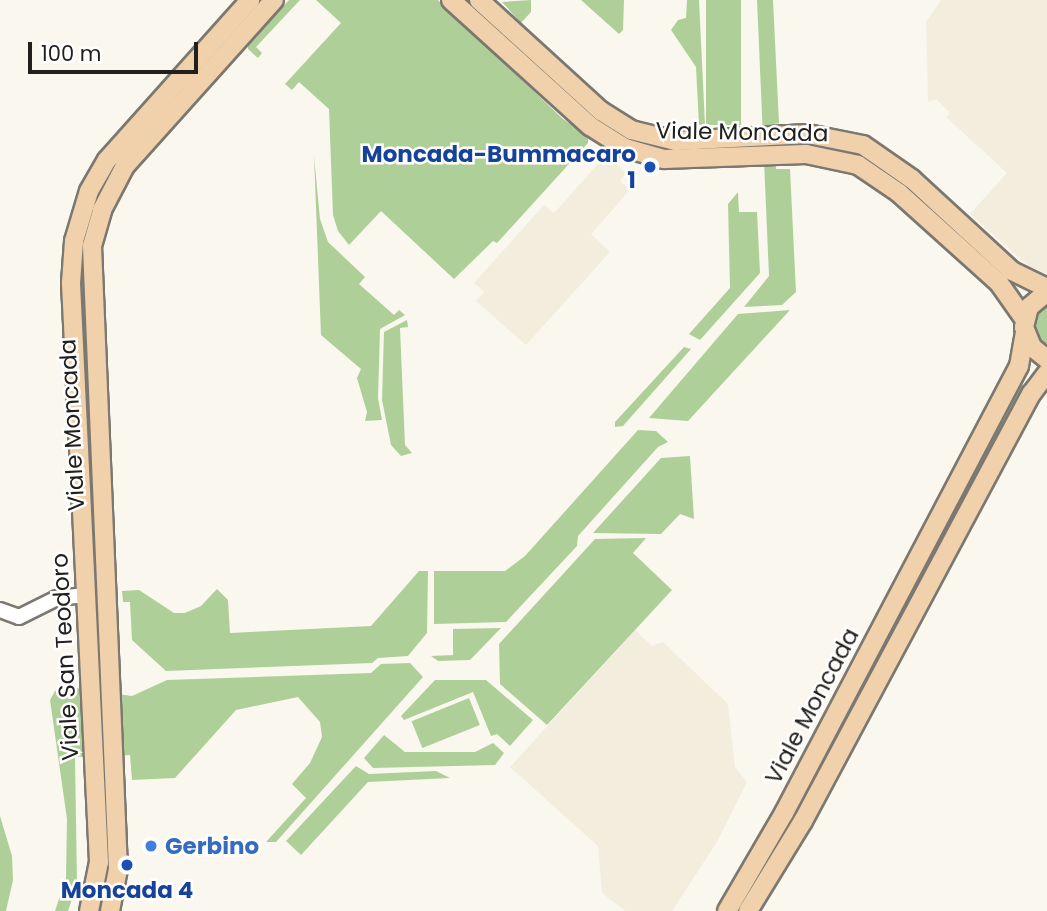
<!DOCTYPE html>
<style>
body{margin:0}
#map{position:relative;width:1047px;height:911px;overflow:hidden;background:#faf7ef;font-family:Poppins,sans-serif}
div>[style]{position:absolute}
.built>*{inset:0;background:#f3edde}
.green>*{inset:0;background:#afcf99;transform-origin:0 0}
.roads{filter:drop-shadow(2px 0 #7b7871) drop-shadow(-2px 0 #7b7871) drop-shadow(0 2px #7b7871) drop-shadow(0 -2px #7b7871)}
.minor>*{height:14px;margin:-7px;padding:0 7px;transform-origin:7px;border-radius:7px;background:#fff}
.major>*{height:18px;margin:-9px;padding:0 9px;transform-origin:9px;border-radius:9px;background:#f1d1ab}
.dots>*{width:19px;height:19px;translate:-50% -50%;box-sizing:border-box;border:4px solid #fff;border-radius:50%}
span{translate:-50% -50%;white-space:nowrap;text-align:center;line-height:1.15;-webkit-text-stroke:5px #fff;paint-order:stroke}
.street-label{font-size:23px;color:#21201d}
.transit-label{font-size:23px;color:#164399;font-weight:700}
.right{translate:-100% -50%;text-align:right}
.shop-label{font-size:23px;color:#366cbe;font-weight:700}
.left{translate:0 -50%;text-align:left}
.scale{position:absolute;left:28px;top:42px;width:170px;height:32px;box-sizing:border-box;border:4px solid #21201d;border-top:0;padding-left:9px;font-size:21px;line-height:24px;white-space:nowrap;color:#21201d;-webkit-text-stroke:5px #fff;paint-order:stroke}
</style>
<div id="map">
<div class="built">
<div style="clip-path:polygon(941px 0,1047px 0,1047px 274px,1027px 265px,970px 214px,1007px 173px,946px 117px,950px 113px,936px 99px,928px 102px,926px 22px)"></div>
<div style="clip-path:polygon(606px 155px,626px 173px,620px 181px,630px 190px,591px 234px,610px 252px,526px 345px,476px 301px,484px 292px,474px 283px,544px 205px,554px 213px)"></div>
<div style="clip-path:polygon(635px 630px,652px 646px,663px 642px,728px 704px,735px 767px,747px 782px,717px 842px,672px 911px,625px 911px,602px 893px,598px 846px,510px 767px)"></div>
</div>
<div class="green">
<div style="clip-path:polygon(257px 0,266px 0,132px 146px,84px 253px,98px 587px,93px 589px,77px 282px,83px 229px,105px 174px)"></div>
<div style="clip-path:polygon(289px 0,300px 0,256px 47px,262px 53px,258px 58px,248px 49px,248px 42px)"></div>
<div style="clip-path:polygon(316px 0,438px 0,563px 119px,588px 136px,588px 143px,497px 243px,493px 241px,454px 279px,381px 211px,349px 245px,338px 231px,333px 215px,329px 109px,299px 82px,292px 90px,285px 84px,341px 23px)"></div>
<div style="clip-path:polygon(461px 0,471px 0,604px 121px,736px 144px,736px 152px,662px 152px,612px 134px)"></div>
<div style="clip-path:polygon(531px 0,531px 12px,521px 23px,502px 2px)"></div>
<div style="clip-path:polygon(581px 0,624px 0,623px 30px,619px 34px)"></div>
<div style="clip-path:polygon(687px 0,699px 0,705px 125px,699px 125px,696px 67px,671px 30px,678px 20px,686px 18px)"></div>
<div style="left:706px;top:0;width:35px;height:125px"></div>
<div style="clip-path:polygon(757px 0,773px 0,779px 123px,774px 124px,775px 142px,812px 141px,854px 149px,895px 172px,1008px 275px,1006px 279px,896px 182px,775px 150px,776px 169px,790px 169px,796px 292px,782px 305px,744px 307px,769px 276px)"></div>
<div style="clip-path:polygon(314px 156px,320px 219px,328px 242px,365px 277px,359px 284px,394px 315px,399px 310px,405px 315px,380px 329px,378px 398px,382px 420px,365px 421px,367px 412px,357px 378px,361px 369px,321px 335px)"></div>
<div style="clip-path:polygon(738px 192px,739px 212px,757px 212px,760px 273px,700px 340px,689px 334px,730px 288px,728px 204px)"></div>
<div style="clip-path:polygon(1047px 300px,1047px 351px,1038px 343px,1032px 325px,1038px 308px)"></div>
<div style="clip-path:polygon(790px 310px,688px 421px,649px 418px,738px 314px)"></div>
<div style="clip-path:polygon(407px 320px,408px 327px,400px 328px,405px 445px,412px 453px,401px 456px,391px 445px,382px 400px,384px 332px)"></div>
<div style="clip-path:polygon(684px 347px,691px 349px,623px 426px,615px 427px,615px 422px)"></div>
<div style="clip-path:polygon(1017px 384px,1026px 386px,797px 817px,741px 911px,734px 911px)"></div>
<div style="clip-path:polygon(638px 430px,656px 431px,668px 442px,658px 447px,578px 536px,577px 546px,506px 622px,434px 624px,434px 571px,505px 571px,525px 556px)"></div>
<div style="clip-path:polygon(690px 456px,694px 519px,680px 514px,661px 534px,593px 533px,661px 458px)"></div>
<div style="clip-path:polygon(646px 538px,633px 553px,672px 590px,547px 725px,500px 684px,499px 644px,595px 539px)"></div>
<div style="clip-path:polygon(419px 571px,428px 571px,427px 633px,408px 656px,378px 658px,372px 663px,166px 671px,132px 640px,130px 602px,123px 602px,122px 591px,139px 590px,174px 613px,185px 613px,201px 606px,217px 589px,228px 600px,230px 633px,371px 626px)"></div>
<div style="clip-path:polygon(501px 628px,470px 660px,438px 661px,431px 656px,453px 655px,453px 629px)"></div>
<div style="clip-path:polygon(410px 663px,423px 677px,276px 842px,266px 842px,306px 798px,292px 784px,310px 763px,322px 737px,320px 722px,298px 697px,236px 710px,175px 778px,132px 780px,130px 755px,75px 757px,77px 884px,68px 911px,55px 911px,66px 878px,67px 819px,50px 700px,55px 691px,68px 687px,132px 696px,167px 680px,371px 673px,381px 664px)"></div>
<div style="clip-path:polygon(435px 680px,486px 680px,533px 720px,510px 746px,497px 734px,491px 736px,473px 692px,404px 720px,401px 716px)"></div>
<div style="left:469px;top:698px;width:29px;height:62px;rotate:68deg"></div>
<div style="clip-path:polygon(384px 735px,405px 752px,475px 752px,493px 743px,504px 753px,495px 765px,373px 768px,364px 758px)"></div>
<div style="clip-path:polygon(356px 766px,369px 774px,436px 771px,450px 778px,368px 782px,301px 855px,286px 841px)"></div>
<div style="clip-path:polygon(0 816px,12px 856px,13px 880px,6px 911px,0 911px)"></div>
</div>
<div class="roads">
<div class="minor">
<div style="left:0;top:610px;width:20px;rotate:20deg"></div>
<div style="left:19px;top:617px;width:42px;rotate:-26.6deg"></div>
<div style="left:57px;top:598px;width:29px;rotate:-6deg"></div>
</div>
<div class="major">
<div style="left:451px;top:0;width:188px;rotate:42.2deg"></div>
<div style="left:590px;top:126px;width:41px;rotate:32.2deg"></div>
<div style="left:625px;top:148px;width:41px;rotate:15.8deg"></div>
<div style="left:664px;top:159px;width:142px;rotate:-2deg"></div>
<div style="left:806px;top:154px;width:53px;rotate:11.9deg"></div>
<div style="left:858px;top:165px;width:50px;rotate:34.3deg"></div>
<div style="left:899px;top:193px;width:135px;rotate:42deg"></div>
<div style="left:999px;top:283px;width:45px;rotate:54.9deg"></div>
<div style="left:479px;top:0;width:165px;rotate:42.3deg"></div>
<div style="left:601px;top:111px;width:36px;rotate:32deg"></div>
<div style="left:631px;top:130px;width:46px;rotate:13.7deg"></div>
<div style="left:676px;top:141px;width:132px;rotate:-3deg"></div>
<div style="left:808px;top:134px;width:56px;rotate:11.3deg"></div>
<div style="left:863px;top:145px;width:60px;rotate:34.8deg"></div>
<div style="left:912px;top:179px;width:136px;rotate:42.6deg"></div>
<div style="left:1012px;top:271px;width:39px;rotate:26deg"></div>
<div style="left:1047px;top:292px;width:23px;rotate:140deg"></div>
<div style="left:1029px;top:307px;width:21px;rotate:104deg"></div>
<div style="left:1024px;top:327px;width:22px;rotate:68deg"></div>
<div style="left:1032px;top:347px;width:19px;rotate:39deg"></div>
<div style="left:89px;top:911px;width:50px;rotate:-78.5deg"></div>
<div style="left:99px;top:862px;width:580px;rotate:-92.77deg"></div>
<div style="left:71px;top:283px;width:42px;rotate:-85.9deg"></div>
<div style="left:74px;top:241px;width:52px;rotate:-73.3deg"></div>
<div style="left:89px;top:191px;width:36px;rotate:-60deg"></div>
<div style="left:107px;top:160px;width:215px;rotate:-48.2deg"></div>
<div style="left:110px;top:911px;width:43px;rotate:-79.2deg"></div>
<div style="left:118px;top:869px;width:624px;rotate:-92.39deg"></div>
<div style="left:92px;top:246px;width:37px;rotate:-74deg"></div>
<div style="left:102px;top:210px;width:50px;rotate:-62.4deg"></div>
<div style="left:125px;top:166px;width:223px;rotate:-48.1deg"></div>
<div style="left:727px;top:911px;width:113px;rotate:-59.8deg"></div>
<div style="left:784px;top:813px;width:505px;rotate:-62.27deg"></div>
<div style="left:1019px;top:366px;width:34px;rotate:-80deg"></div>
<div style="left:748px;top:911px;width:105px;rotate:-58.6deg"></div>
<div style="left:803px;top:821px;width:485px;rotate:-61.9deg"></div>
<div style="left:1032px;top:393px;width:25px;rotate:-53deg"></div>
</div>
</div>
<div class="dots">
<div style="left:650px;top:167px;background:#1a4fb4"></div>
<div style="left:151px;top:846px;background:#3f7fe0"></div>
<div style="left:127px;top:865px;background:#1a4fb4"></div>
</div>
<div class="street-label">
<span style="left:742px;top:132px;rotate:1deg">Viale Moncada</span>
<span style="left:72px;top:425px;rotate:-93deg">Viale Moncada</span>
<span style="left:65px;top:657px;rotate:-93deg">Viale San Teodoro</span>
<span style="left:812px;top:706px;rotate:-62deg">Viale Moncada</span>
</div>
<div class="transit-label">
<span class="right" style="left:636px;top:167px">Moncada-Bummacaro<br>1</span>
<span style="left:127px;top:890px">Moncada 4</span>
</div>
<div class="shop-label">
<span class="left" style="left:165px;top:846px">Gerbino</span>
</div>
<div class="scale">100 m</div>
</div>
